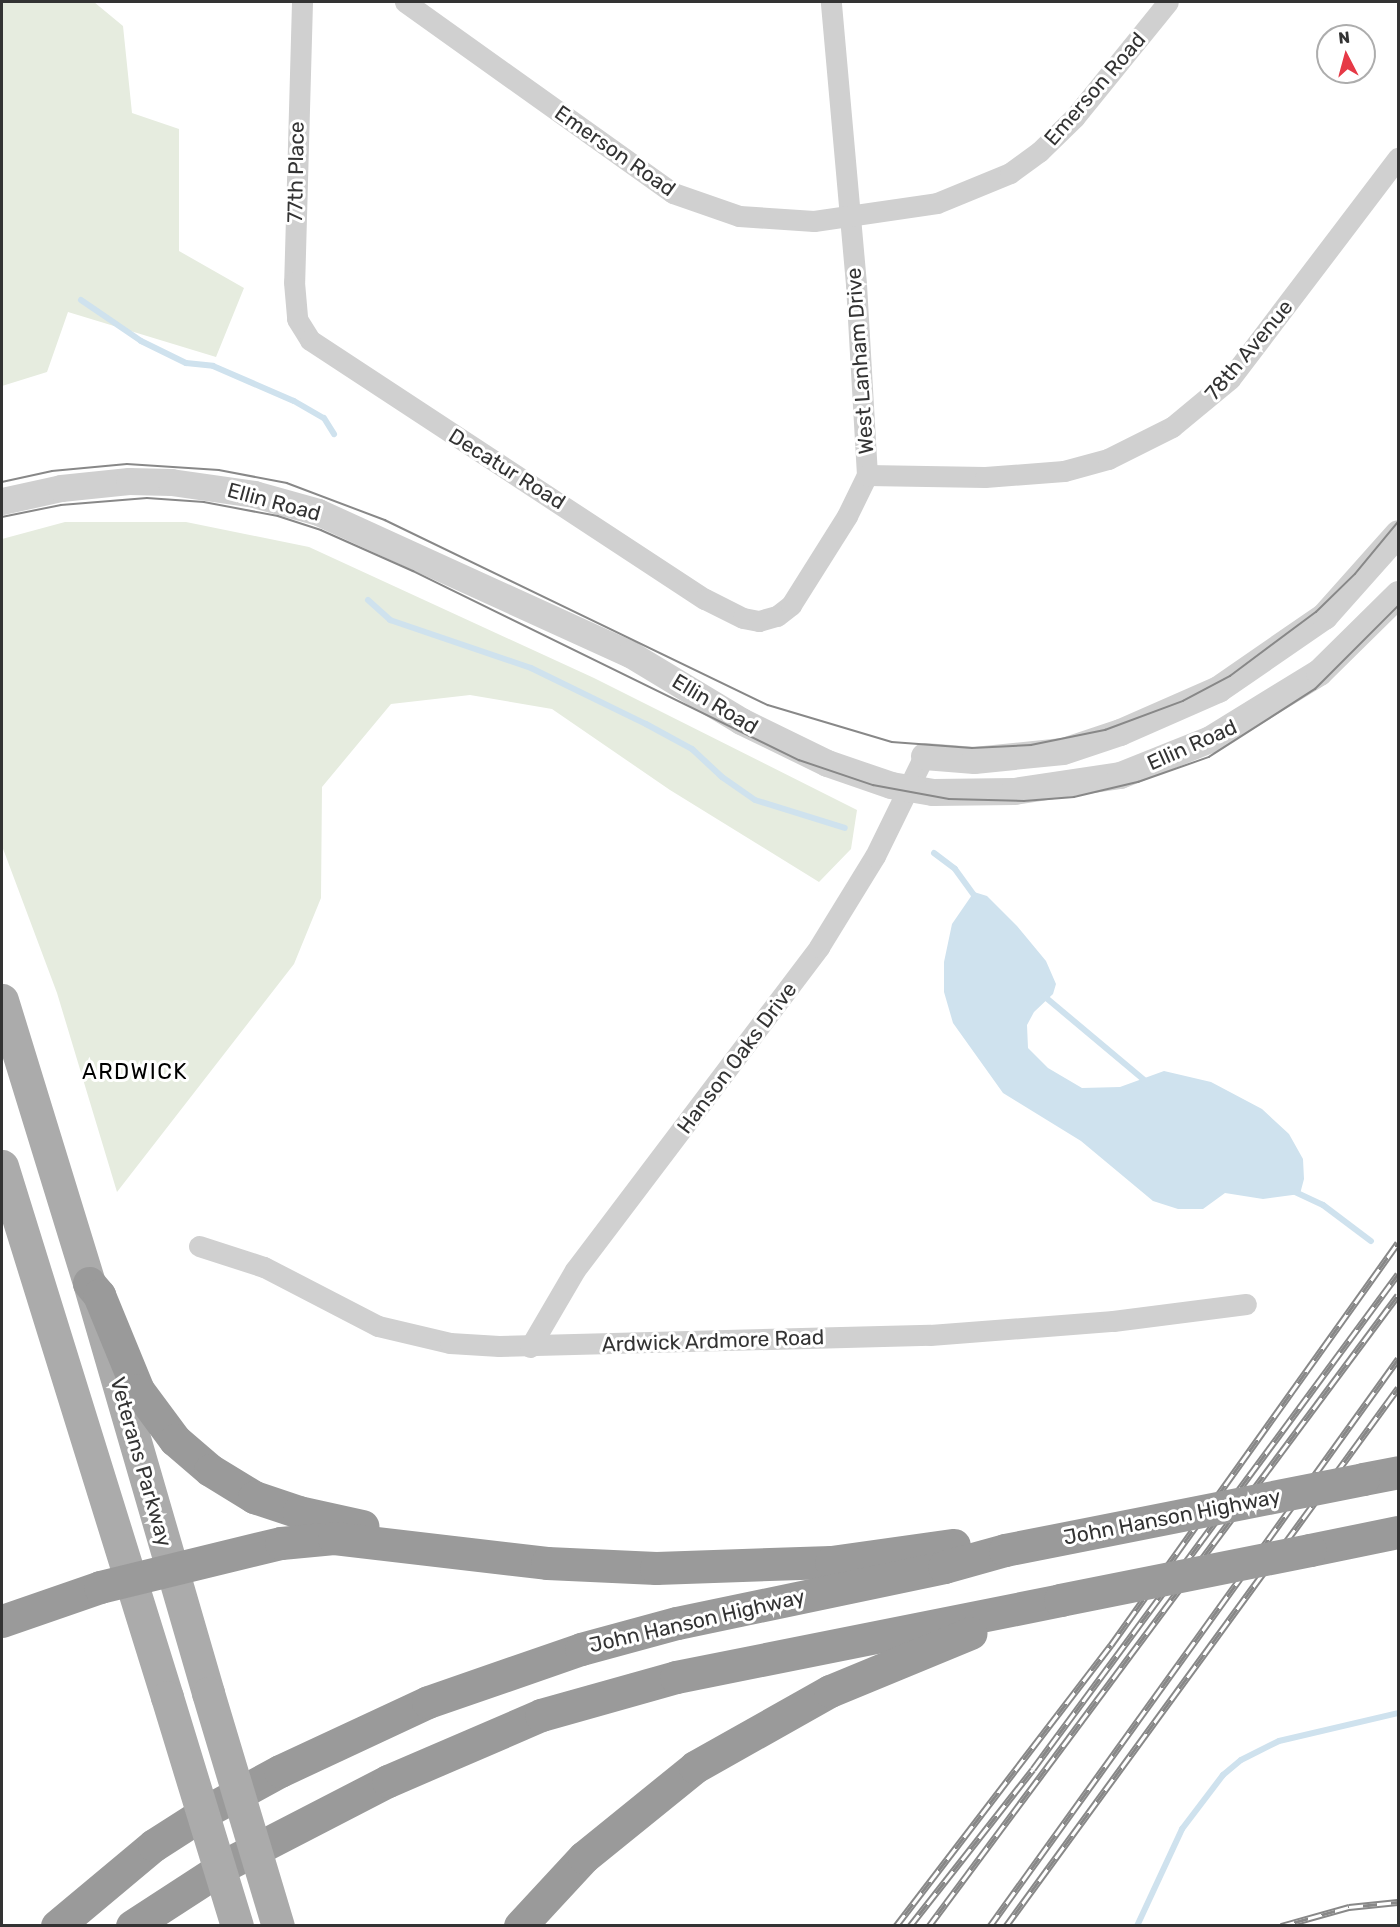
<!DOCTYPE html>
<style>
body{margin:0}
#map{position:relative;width:1400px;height:1927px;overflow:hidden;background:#fff;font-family:Rubik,sans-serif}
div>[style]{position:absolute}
.green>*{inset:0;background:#e6ecdf}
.water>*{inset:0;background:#cfe2ee}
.stream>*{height:6px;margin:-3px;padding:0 3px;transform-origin:3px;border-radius:3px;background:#cfe2ee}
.minor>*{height:21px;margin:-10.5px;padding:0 10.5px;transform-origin:10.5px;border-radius:10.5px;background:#d0d0d0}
.tertiary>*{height:27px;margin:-13.5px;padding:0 13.5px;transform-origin:13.5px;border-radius:13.5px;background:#d0d0d0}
.primary>*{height:33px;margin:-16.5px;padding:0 16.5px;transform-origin:16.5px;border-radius:16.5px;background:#ababab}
.motorway>*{height:33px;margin:-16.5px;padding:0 16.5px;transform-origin:16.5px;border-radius:16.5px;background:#9a9a9a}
.tram>*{height:1.5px;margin:-0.75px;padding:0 0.75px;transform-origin:0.75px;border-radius:0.75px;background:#888}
.rail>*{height:7px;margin-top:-3.5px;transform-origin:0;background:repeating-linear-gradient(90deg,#fff 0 14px,#888 0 28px);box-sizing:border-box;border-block:2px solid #888}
.primary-bridge>*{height:33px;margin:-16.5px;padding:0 16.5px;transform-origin:16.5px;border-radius:16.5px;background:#ababab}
.motorway-bridge>*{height:33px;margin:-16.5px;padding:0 16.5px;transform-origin:16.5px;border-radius:16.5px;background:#9a9a9a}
span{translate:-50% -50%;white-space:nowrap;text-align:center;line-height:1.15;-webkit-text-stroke:6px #fff;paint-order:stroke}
.street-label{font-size:21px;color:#333}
.neighbourhood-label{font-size:22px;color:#000;letter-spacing:1.5px}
.frame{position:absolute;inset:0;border:3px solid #333;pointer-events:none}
.north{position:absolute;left:1316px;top:24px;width:60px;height:60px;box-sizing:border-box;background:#fff;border:2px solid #adadad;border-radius:50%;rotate:354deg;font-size:16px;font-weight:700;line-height:24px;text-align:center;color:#333}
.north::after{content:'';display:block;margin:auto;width:21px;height:27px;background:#e63946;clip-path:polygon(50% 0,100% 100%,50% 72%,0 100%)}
</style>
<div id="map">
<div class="green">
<div style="clip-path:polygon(2px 2px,94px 2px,123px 26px,132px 113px,179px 129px,179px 251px,244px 288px,216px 357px,68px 312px,47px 372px,2px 386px)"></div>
<div style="clip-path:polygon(65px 522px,186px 522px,309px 547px,594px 678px,857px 810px,851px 849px,819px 882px,670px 790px,552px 709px,470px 695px,391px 704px,322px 787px,321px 898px,294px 964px,117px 1192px,57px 993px,2px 846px,2px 539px)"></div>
</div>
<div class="water">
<div style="clip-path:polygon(974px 892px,987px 896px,1017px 926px,1046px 961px,1056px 984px,1053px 994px,1034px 1012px,1027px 1025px,1028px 1048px,1048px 1068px,1082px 1088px,1120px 1087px,1164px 1071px,1211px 1082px,1262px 1109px,1289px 1134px,1303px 1159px,1304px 1179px,1300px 1194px,1263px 1199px,1225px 1193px,1203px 1209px,1178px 1209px,1153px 1201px,1081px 1141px,1003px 1093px,953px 1023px,944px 992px,944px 962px,952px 924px)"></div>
</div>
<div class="stream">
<div style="left:81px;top:300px;width:73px;rotate:34.3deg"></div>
<div style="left:141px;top:341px;width:50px;rotate:26.1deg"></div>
<div style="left:186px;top:363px;width:27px;rotate:6deg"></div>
<div style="left:213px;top:366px;width:88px;rotate:23.4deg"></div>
<div style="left:294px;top:401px;width:34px;rotate:30deg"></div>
<div style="left:324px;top:418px;width:19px;rotate:58deg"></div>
<div style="left:368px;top:600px;width:30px;rotate:42deg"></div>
<div style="left:390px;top:620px;width:149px;rotate:18.8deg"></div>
<div style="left:531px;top:668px;width:128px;rotate:26deg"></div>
<div style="left:646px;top:724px;width:52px;rotate:28.5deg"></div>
<div style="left:692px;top:749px;width:41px;rotate:43deg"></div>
<div style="left:722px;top:777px;width:40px;rotate:34.9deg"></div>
<div style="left:755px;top:800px;width:94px;rotate:17.3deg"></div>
<div style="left:934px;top:853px;width:26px;rotate:37deg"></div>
<div style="left:955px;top:869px;width:37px;rotate:54deg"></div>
<div style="left:1044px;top:996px;width:137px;rotate:40deg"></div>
<div style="left:1293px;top:1191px;width:33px;rotate:25deg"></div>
<div style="left:1323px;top:1205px;width:60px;rotate:36.9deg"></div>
<div style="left:1137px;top:1926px;width:107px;rotate:-65.1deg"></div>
<div style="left:1182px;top:1829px;width:68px;rotate:-52.8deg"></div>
<div style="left:1223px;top:1775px;width:23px;rotate:-40deg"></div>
<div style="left:1241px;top:1760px;width:42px;rotate:-26.6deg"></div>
<div style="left:1279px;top:1741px;width:122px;rotate:-13.2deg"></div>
</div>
<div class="minor">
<div style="left:302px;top:2px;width:280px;rotate:91.6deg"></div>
<div style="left:294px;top:282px;width:37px;rotate:85deg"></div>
<div style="left:297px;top:319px;width:25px;rotate:58deg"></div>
<div style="left:310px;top:340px;width:472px;rotate:33.3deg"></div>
<div style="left:705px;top:599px;width:42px;rotate:26.6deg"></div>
<div style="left:743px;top:618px;width:16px;rotate:11deg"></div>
<div style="left:759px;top:621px;width:19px;rotate:-16deg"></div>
<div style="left:777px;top:616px;width:18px;rotate:-38deg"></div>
<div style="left:791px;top:605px;width:105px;rotate:-57.8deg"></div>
<div style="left:847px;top:516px;width:46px;rotate:-64deg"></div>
<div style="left:867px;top:475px;width:191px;rotate:-93.3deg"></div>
<div style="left:856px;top:284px;width:283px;rotate:-95.1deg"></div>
<div style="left:405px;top:2px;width:329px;rotate:35.5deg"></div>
<div style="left:673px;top:193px;width:70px;rotate:19.2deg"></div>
<div style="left:739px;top:216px;width:75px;rotate:3.8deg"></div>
<div style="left:814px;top:221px;width:124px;rotate:-8.3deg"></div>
<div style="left:937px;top:203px;width:79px;rotate:-22.3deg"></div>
<div style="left:1010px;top:173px;width:36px;rotate:-36deg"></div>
<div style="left:1039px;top:152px;width:49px;rotate:-44.2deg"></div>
<div style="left:1074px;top:118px;width:149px;rotate:-51deg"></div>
<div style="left:867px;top:475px;width:118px;rotate:1deg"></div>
<div style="left:985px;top:477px;width:79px;rotate:-4.3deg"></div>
<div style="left:1064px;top:471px;width:46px;rotate:-15.3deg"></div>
<div style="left:1108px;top:459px;width:72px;rotate:-26.6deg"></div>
<div style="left:1172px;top:427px;width:75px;rotate:-39.6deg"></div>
<div style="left:1230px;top:379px;width:278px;rotate:-52.8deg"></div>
<div style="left:199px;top:1246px;width:68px;rotate:17.9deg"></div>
<div style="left:264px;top:1267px;width:128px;rotate:27.4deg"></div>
<div style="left:378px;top:1326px;width:74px;rotate:13.3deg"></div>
<div style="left:450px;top:1343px;width:49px;rotate:3.5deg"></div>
<div style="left:499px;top:1346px;width:431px;rotate:-1.5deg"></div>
<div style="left:930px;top:1335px;width:184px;rotate:-4.4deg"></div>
<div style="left:1113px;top:1321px;width:134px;rotate:-7.3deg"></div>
<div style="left:530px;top:1347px;width:89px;rotate:-59.7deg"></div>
<div style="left:575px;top:1270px;width:405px;rotate:-52.9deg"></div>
<div style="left:819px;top:947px;width:107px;rotate:-58.4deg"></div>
<div style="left:875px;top:856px;width:111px;rotate:-63.9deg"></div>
</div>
<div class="tertiary">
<div style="left:2px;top:501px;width:60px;rotate:-12.4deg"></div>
<div style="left:61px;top:488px;width:68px;rotate:-5.9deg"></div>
<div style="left:129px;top:481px;width:42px;rotate:1.4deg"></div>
<div style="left:171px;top:482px;width:84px;rotate:8.2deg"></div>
<div style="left:254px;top:494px;width:66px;rotate:15.7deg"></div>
<div style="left:318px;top:512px;width:343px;rotate:24.5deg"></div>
<div style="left:630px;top:654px;width:130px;rotate:31.1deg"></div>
<div style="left:741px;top:721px;width:96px;rotate:26deg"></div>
<div style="left:827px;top:763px;width:68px;rotate:19deg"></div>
<div style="left:891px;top:785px;width:43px;rotate:9.5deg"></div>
<div style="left:933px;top:792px;width:81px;rotate:-0.7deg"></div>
<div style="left:1014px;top:791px;width:107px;rotate:-8.6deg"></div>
<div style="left:1120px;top:775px;width:97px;rotate:-21.8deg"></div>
<div style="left:1210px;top:739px;width:128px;rotate:-31.6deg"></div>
<div style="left:1319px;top:672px;width:111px;rotate:-44.6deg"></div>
<div style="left:924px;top:756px;width:50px;rotate:4.6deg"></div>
<div style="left:974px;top:760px;width:89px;rotate:-5.8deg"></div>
<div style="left:1063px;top:751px;width:60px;rotate:-18.4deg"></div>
<div style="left:1120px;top:732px;width:107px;rotate:-23.7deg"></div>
<div style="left:1218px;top:689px;width:129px;rotate:-34.6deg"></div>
<div style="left:1324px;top:616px;width:111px;rotate:-48.3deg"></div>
</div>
<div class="primary">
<div style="left:2px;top:1000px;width:296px;rotate:72.9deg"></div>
<div style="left:89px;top:1283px;width:427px;rotate:73.8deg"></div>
<div style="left:2px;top:1166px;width:556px;rotate:72.74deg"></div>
</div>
<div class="motorway">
<div style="left:89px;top:1283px;width:16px;rotate:50deg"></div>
<div style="left:99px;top:1295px;width:103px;rotate:67.7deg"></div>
<div style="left:138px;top:1390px;width:62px;rotate:53.5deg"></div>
<div style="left:175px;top:1440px;width:46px;rotate:40.6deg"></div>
<div style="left:210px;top:1470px;width:52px;rotate:31.5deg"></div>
<div style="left:254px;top:1497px;width:47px;rotate:18.4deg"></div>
<div style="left:299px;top:1512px;width:65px;rotate:12.5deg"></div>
<div style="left:1363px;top:1479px;width:36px;rotate:-11deg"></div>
<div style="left:1310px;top:1550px;width:90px;rotate:-11.6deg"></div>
<div style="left:2px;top:1621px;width:104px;rotate:-19.1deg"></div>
<div style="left:100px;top:1587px;width:186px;rotate:-13.7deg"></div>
<div style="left:281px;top:1543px;width:53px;rotate:-5.4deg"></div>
<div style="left:334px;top:1538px;width:214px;rotate:6.7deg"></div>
<div style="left:547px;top:1563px;width:109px;rotate:2.6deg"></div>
<div style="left:656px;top:1568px;width:175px;rotate:-2deg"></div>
<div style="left:831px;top:1562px;width:124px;rotate:-7.9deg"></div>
<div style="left:57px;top:1926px;width:126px;rotate:-39.9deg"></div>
<div style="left:154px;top:1845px;width:67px;rotate:-32.7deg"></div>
<div style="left:210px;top:1809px;width:80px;rotate:-28.5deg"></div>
<div style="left:280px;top:1771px;width:163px;rotate:-25deg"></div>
<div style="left:428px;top:1702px;width:162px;rotate:-19.1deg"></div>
<div style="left:581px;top:1649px;width:99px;rotate:-15.2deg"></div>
<div style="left:677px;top:1623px;width:273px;rotate:-11.8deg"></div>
<div style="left:944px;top:1567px;width:63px;rotate:-15.6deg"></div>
<div style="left:132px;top:1926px;width:116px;rotate:-33deg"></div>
<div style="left:229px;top:1863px;width:179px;rotate:-27.3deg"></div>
<div style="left:388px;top:1781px;width:167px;rotate:-23.3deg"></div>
<div style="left:541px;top:1715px;width:140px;rotate:-15.7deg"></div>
<div style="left:676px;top:1677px;width:392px;rotate:-11.3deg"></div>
<div style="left:520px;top:1926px;width:94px;rotate:-47.2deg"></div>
<div style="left:584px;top:1857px;width:143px;rotate:-39deg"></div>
<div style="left:695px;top:1767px;width:155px;rotate:-29.4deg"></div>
<div style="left:830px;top:1691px;width:152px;rotate:-22.4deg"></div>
</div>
<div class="tram">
<div style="left:2px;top:482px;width:51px;rotate:-12.4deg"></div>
<div style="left:52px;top:471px;width:75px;rotate:-5.3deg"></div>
<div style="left:127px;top:464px;width:92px;rotate:3.7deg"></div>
<div style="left:219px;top:470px;width:69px;rotate:10.8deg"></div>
<div style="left:287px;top:483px;width:105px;rotate:20.7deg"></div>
<div style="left:385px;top:520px;width:425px;rotate:25.8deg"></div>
<div style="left:768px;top:705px;width:129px;rotate:16.6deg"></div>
<div style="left:892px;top:742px;width:80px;rotate:4.3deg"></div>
<div style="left:972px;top:748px;width:59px;rotate:-2.9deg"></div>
<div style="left:1031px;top:745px;width:76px;rotate:-11.5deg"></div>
<div style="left:1105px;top:730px;width:83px;rotate:-20.4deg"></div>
<div style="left:1183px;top:701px;width:53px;rotate:-28deg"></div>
<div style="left:1230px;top:676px;width:107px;rotate:-36.7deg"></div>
<div style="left:1316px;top:612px;width:54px;rotate:-44.3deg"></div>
<div style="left:1355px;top:574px;width:67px;rotate:-50.4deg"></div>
<div style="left:2px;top:517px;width:60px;rotate:-11.5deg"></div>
<div style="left:61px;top:505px;width:86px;rotate:-4.7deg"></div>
<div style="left:147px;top:498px;width:57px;rotate:4deg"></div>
<div style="left:204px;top:502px;width:75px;rotate:10.7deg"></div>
<div style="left:278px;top:516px;width:45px;rotate:18deg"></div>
<div style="left:321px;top:530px;width:101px;rotate:24deg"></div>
<div style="left:413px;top:571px;width:430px;rotate:26.1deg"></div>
<div style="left:799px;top:760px;width:78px;rotate:18.7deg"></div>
<div style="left:873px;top:785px;width:77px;rotate:10.4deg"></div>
<div style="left:949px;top:799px;width:75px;rotate:1.5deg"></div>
<div style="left:1024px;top:801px;width:50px;rotate:-4.6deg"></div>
<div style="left:1074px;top:797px;width:66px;rotate:-13.2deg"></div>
<div style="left:1138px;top:782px;width:75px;rotate:-19.4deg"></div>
<div style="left:1209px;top:757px;width:126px;rotate:-32.7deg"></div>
<div style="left:1315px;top:689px;width:117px;rotate:-45deg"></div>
</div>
<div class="rail">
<div style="left:896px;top:1926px;width:354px;rotate:-52.6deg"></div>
<div style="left:1111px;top:1645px;width:494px;rotate:-54.5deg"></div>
<div style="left:910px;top:1926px;width:199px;rotate:-51.9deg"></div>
<div style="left:1033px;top:1769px;width:615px;rotate:-53.6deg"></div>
<div style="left:929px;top:1926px;width:786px;rotate:-53.38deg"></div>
<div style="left:990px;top:1926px;width:699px;rotate:-54.26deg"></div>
<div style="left:1006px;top:1926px;width:666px;rotate:-53.92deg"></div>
<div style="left:1281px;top:1926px;width:71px;rotate:-15.6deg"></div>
<div style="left:1349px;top:1907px;width:49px;rotate:-5.8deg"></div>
</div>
<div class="primary-bridge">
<div style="left:208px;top:1693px;width:243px;rotate:73.3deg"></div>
<div style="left:167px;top:1697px;width:239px;rotate:73deg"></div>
</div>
<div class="motorway-bridge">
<div style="left:1005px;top:1550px;width:365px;rotate:-11.2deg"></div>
<div style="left:1060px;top:1600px;width:255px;rotate:-11.3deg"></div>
</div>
<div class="street-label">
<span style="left:1095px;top:89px;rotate:-49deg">Emerson Road</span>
<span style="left:615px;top:151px;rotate:35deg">Emerson Road</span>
<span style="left:296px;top:172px;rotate:-89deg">77th Place</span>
<span style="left:1249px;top:350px;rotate:-50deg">78th Avenue</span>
<span style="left:860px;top:361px;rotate:-94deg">West Lanham Drive</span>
<span style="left:507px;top:469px;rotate:32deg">Decatur Road</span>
<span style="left:274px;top:502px;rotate:15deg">Ellin Road</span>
<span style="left:715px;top:704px;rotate:31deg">Ellin Road</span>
<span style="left:1192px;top:745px;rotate:-24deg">Ellin Road</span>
<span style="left:737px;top:1058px;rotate:-53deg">Hanson Oaks Drive</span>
<span style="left:713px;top:1341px;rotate:-2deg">Ardwick Ardmore Road</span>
<span style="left:141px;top:1462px;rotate:74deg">Veterans Parkway</span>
<span style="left:1172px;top:1517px;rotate:-11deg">John Hanson Highway</span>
<span style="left:697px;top:1621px;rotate:-13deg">John Hanson Highway</span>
</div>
<div class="neighbourhood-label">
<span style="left:135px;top:1072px">ARDWICK</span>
</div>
<div class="frame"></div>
<div class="north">N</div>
</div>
